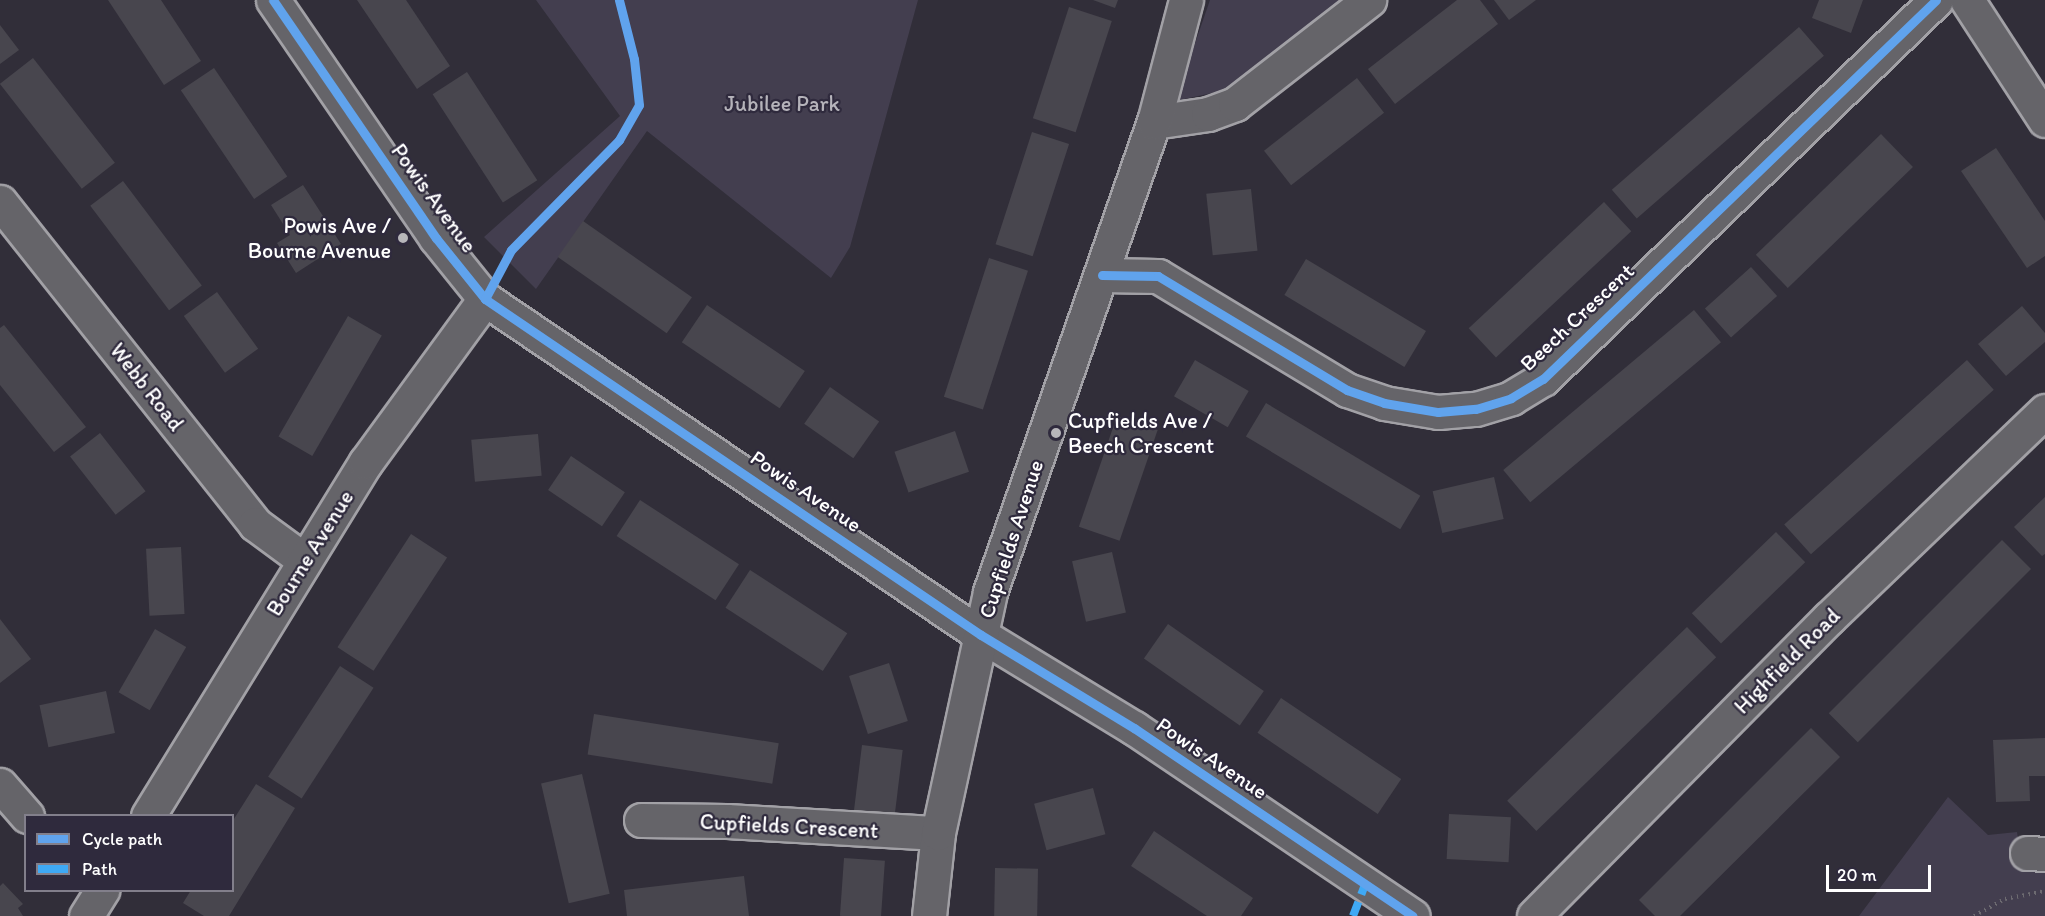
<!DOCTYPE html>
<style>
body{margin:0}
#map{position:relative;width:2045px;height:916px;overflow:hidden;background:#312e39;font-family:Itim,sans-serif}
div>[style]{position:absolute}
.green>*{inset:0;background:#433e4f}
.building>*{inset:0;background:#48464e;transform-origin:0 0}
.path>*{height:4px;margin-top:-2px;transform-origin:0;background:repeating-linear-gradient(90deg,#6d6b71 0 1.5px,transparent 0 6px)}
.roads{filter:drop-shadow(2px 0 #a2a1a6) drop-shadow(-2px 0 #a2a1a6) drop-shadow(0 2px #a2a1a6) drop-shadow(0 -2px #a2a1a6)}
.minor>*{height:33px;margin:-16.5px;padding:0 16.5px;transform-origin:16.5px;border-radius:16.5px;background:#656469}
.quiet>*{height:8px;margin-top:-4px;transform-origin:0;background:repeating-linear-gradient(90deg,#3fa9f5 0 15px,transparent 0 23px)}
.cycleway>*{height:9px;margin:-4.5px;padding:0 4.5px;transform-origin:4.5px;border-radius:4.5px;background:#60a3ed}
.dots>*{width:16px;height:16px;translate:-50% -50%;box-sizing:border-box;border:3px solid #2f2a3d;border-radius:50%}
span{translate:-50% -50%;white-space:nowrap;text-align:center;line-height:1.15;-webkit-text-stroke:4.5px #2f2a3d;paint-order:stroke}
.park-label{font-size:22px;color:#b5b3ba}
.street-label{font-size:22px;color:#fff}
.poi-label{font-size:22px;color:#fff}
.right{translate:-100% -50%;text-align:right}
.left{translate:0 -50%;text-align:left}
.legend{position:absolute;left:24px;top:814px;width:210px;height:78px;box-sizing:border-box;background:#2f2a3d;border:2px solid #827f8b;margin:0;padding:8px 10px;list-style:none;font-size:18px;color:#fff}
.legend li{display:flex;align-items:center;gap:12px;height:30px}
.legend b{width:30px;border:2px solid #827f8b}
.scale{position:absolute;left:1826px;top:865px;width:105px;height:27px;box-sizing:border-box;border:3px solid #fff;border-top:0;padding-left:8px;font-size:18px;line-height:21px;white-space:nowrap;color:#fff;-webkit-text-stroke:4px #2f2a3d;paint-order:stroke}
</style>
<div id="map">
<div class="green">
<div style="clip-path:polygon(536px 0,918px 0,850px 247px,831px 278px,647px 131px,536px 289px,484px 237px,620px 116px)"></div>
<div style="clip-path:polygon(1210px 0,1342px 0,1226px 90px,1175px 101px)"></div>
<div style="clip-path:polygon(1948px 797px,1988px 835px,2017px 832px,2021px 861px,2045px 865px,2045px 916px,1859px 916px)"></div>
</div>
<div class="building">
<div style="clip-path:polygon(108px 0,161px 0,201px 61px,164px 85px)"></div>
<div style="clip-path:polygon(357px 0,406px 0,450px 66px,417px 89px)"></div>
<div style="clip-path:polygon(1093px 0,1118px 0,1115px 8px)"></div>
<div style="clip-path:polygon(1457px 0,1480px 0,1498px 24px,1395px 104px,1368px 69px)"></div>
<div style="clip-path:polygon(1494px 0,1536px 0,1509px 20px)"></div>
<div style="clip-path:polygon(1819px 0,1863px 0,1851px 33px,1812px 18px)"></div>
<div style="left:1069px;top:7px;width:45px;height:117px;rotate:18deg"></div>
<div style="clip-path:polygon(0 25px,19px 50px,0 64px)"></div>
<div style="left:1799px;top:27px;width:38px;height:248px;rotate:49deg"></div>
<div style="left:33px;top:58px;width:133px;height:42px;rotate:52deg"></div>
<div style="left:214px;top:68px;width:131px;height:40px;rotate:56deg"></div>
<div style="left:467px;top:72px;width:129px;height:41px;rotate:57deg"></div>
<div style="left:1357px;top:78px;width:44px;height:118px;rotate:52deg"></div>
<div style="left:1032px;top:132px;width:39px;height:118px;rotate:18deg"></div>
<div style="left:1881px;top:134px;width:46px;height:174px;rotate:46deg"></div>
<div style="clip-path:polygon(1996px 148px,2045px 221px,2045px 256px,2027px 268px,1961px 171px)"></div>
<div style="left:123px;top:181px;width:131px;height:41px;rotate:53deg"></div>
<div style="clip-path:polygon(303px 185px,341px 244px,296px 273px,277px 243px,290px 235px,271px 205px)"></div>
<div style="left:1251px;top:189px;width:62px;height:45px;rotate:84deg"></div>
<div style="left:1604px;top:202px;width:40px;height:185px;rotate:47deg"></div>
<div style="left:583px;top:221px;width:133px;height:44px;rotate:35deg"></div>
<div style="left:989px;top:258px;width:41px;height:146px;rotate:18deg"></div>
<div style="left:1306px;top:259px;width:140px;height:42px;rotate:31deg"></div>
<div style="left:1751px;top:267px;width:39px;height:62px;rotate:48deg"></div>
<div style="left:217px;top:292px;width:70px;height:41px;rotate:54deg"></div>
<div style="left:707px;top:305px;width:118px;height:45px;rotate:34deg"></div>
<div style="clip-path:polygon(2022px 306px,2045px 333px,2045px 342px,2006px 376px,1978px 344px)"></div>
<div style="left:1694px;top:310px;width:42px;height:249px;rotate:50deg"></div>
<div style="left:348px;top:316px;width:39px;height:139px;rotate:30deg"></div>
<div style="clip-path:polygon(4px 325px,86px 427px,54px 452px,0 385px,0 328px)"></div>
<div style="left:1195px;top:360px;width:62px;height:42px;rotate:30deg"></div>
<div style="left:1967px;top:360px;width:40px;height:246px;rotate:48deg"></div>
<div style="left:830px;top:387px;width:60px;height:45px;rotate:35deg"></div>
<div style="left:1266px;top:403px;width:180px;height:39px;rotate:31deg"></div>
<div style="left:1117px;top:416px;width:43px;height:117px;rotate:19deg"></div>
<div style="left:955px;top:431px;width:43px;height:64px;rotate:71deg"></div>
<div style="left:100px;top:433px;width:74px;height:38px;rotate:52deg"></div>
<div style="left:538px;top:434px;width:42px;height:67px;rotate:85deg"></div>
<div style="left:571px;top:456px;width:65px;height:41px;rotate:34deg"></div>
<div style="left:1494px;top:477px;width:43px;height:63px;rotate:77deg"></div>
<div style="clip-path:polygon(2045px 497px,2045px 554px,2042px 556px,2014px 527px)"></div>
<div style="left:640px;top:500px;width:118px;height:43px;rotate:33deg"></div>
<div style="left:1776px;top:532px;width:42px;height:117px;rotate:46deg"></div>
<div style="left:411px;top:534px;width:43px;height:135px;rotate:33deg"></div>
<div style="left:2002px;top:540px;width:41px;height:245px;rotate:45deg"></div>
<div style="left:181px;top:547px;width:67px;height:35px;rotate:87deg"></div>
<div style="left:1112px;top:552px;width:62px;height:41px;rotate:77deg"></div>
<div style="left:750px;top:570px;width:116px;height:45px;rotate:33deg"></div>
<div style="clip-path:polygon(0 619px,31px 659px,0 683px)"></div>
<div style="left:1168px;top:624px;width:117px;height:42px;rotate:35deg"></div>
<div style="left:1687px;top:627px;width:42px;height:250px;rotate:46deg"></div>
<div style="left:155px;top:629px;width:36px;height:73px;rotate:30deg"></div>
<div style="left:889px;top:663px;width:61px;height:42px;rotate:72deg"></div>
<div style="left:340px;top:666px;width:40px;height:132px;rotate:33deg"></div>
<div style="left:106px;top:691px;width:43px;height:68px;rotate:78deg"></div>
<div style="left:1281px;top:698px;width:145px;height:42px;rotate:34deg"></div>
<div style="left:594px;top:714px;width:187px;height:41px;rotate:9deg"></div>
<div style="clip-path:polygon(1811px 728px,1840px 757px,1680px 916px,1655px 916px,1639px 900px)"></div>
<div style="clip-path:polygon(2045px 738px,2045px 776px,2029px 776px,2030px 801px,1996px 802px,1993px 740px)"></div>
<div style="left:862px;top:745px;width:41px;height:66px;rotate:7deg"></div>
<div style="left:582px;top:774px;width:123px;height:42px;rotate:77deg"></div>
<div style="clip-path:polygon(256px 784px,295px 808px,229px 916px,204px 916px,183px 903px,191px 890px,232px 890px,232px 822px)"></div>
<div style="left:1093px;top:788px;width:48px;height:61px;rotate:75deg"></div>
<div style="left:1449px;top:814px;width:62px;height:45px;rotate:3deg"></div>
<div style="clip-path:polygon(1154px 831px,1253px 898px,1241px 916px,1207px 916px,1131px 866px)"></div>
<div style="left:844px;top:858px;width:41px;height:58px;rotate:4deg"></div>
<div style="left:995px;top:868px;width:43px;height:48px;rotate:1deg"></div>
<div style="clip-path:polygon(744px 876px,749px 916px,627px 916px,624px 890px)"></div>
<div style="clip-path:polygon(3px 883px,23px 904px,18px 908px,23px 916px,0 916px,0 886px)"></div>
</div>
<div class="path">
<div style="left:1974px;top:916px;width:35px;rotate:-29deg"></div>
<div style="left:2005px;top:899px;width:41px;rotate:-11.3deg"></div>
</div>
<div class="roads">
<div class="minor">
<div style="left:273px;top:0;width:288px;rotate:55.6deg"></div>
<div style="left:436px;top:238px;width:78px;rotate:51.2deg"></div>
<div style="left:485px;top:299px;width:599px;rotate:34.11deg"></div>
<div style="left:981px;top:635px;width:179px;rotate:31.3deg"></div>
<div style="left:1134px;top:728px;width:336px;rotate:34deg"></div>
<div style="left:1967px;top:0;width:143px;rotate:57deg"></div>
<div style="left:1154px;top:122px;width:55px;rotate:-8.4deg"></div>
<div style="left:1208px;top:114px;width:29px;rotate:-20deg"></div>
<div style="left:1235px;top:104px;width:170px;rotate:-37.8deg"></div>
<div style="left:0;top:202px;width:411px;rotate:51.6deg"></div>
<div style="left:255px;top:524px;width:61px;rotate:36.3deg"></div>
<div style="left:1102px;top:275px;width:56px;rotate:1deg"></div>
<div style="left:1158px;top:276px;width:221px;rotate:31.1deg"></div>
<div style="left:1347px;top:390px;width:39px;rotate:19deg"></div>
<div style="left:1384px;top:403px;width:55px;rotate:9.5deg"></div>
<div style="left:1438px;top:412px;width:38px;rotate:-5deg"></div>
<div style="left:1476px;top:409px;width:37px;rotate:-17deg"></div>
<div style="left:1511px;top:398px;width:37px;rotate:-31deg"></div>
<div style="left:1543px;top:379px;width:546px;rotate:-43.96deg"></div>
<div style="left:0;top:785px;width:41px;rotate:48.9deg"></div>
<div style="left:148px;top:816px;width:416px;rotate:-58.4deg"></div>
<div style="left:366px;top:462px;width:202px;rotate:-53.9deg"></div>
<div style="left:641px;top:820px;width:86px;rotate:0.7deg"></div>
<div style="left:727px;top:821px;width:211px;rotate:3.3deg"></div>
<div style="left:2027px;top:853px;width:18px;rotate:3deg"></div>
<div style="left:86px;top:916px;width:31px;rotate:-58deg"></div>
<div style="left:929px;top:916px;width:83px;rotate:-83.8deg"></div>
<div style="left:938px;top:833px;width:247px;rotate:-77.8deg"></div>
<div style="left:990px;top:592px;width:498px;rotate:-70.8deg"></div>
<div style="left:1154px;top:122px;width:126px;rotate:-75.3deg"></div>
<div style="left:1534px;top:916px;width:419px;rotate:-45.3deg"></div>
<div style="left:1829px;top:618px;width:299px;rotate:-43.8deg"></div>
</div>
</div>
<div class="quiet">
<div style="left:1353px;top:916px;width:34px;rotate:-69deg"></div>
</div>
<div class="cycleway">
<div style="left:273px;top:0;width:288px;rotate:55.6deg"></div>
<div style="left:436px;top:238px;width:78px;rotate:51.2deg"></div>
<div style="left:485px;top:299px;width:599px;rotate:34.11deg"></div>
<div style="left:981px;top:635px;width:179px;rotate:31.3deg"></div>
<div style="left:1134px;top:728px;width:336px;rotate:34deg"></div>
<div style="left:1102px;top:275px;width:56px;rotate:1deg"></div>
<div style="left:1158px;top:276px;width:221px;rotate:31.1deg"></div>
<div style="left:1347px;top:390px;width:39px;rotate:19deg"></div>
<div style="left:1384px;top:403px;width:55px;rotate:9.5deg"></div>
<div style="left:1438px;top:412px;width:38px;rotate:-5deg"></div>
<div style="left:1476px;top:409px;width:37px;rotate:-17deg"></div>
<div style="left:1511px;top:398px;width:37px;rotate:-31deg"></div>
<div style="left:1543px;top:379px;width:546px;rotate:-43.96deg"></div>
<div style="left:485px;top:299px;width:55px;rotate:-62deg"></div>
<div style="left:511px;top:250px;width:154px;rotate:-45.5deg"></div>
<div style="left:619px;top:140px;width:40px;rotate:-60.3deg"></div>
<div style="left:639px;top:105px;width:46px;rotate:-96.2deg"></div>
<div style="left:634px;top:59px;width:61px;rotate:-104.3deg"></div>
</div>
<div class="dots">
<div style="left:403px;top:238px;background:#b7b6ba"></div>
<div style="left:1056px;top:433px;background:#b7b6ba"></div>
</div>
<div class="park-label">
<span style="left:782px;top:104px">Jubilee Park</span>
</div>
<div class="street-label">
<span style="left:434px;top:198px;rotate:54deg">Powis Avenue</span>
<span style="left:1577px;top:317px;rotate:-43deg">Beech Crescent</span>
<span style="left:147px;top:387px;rotate:52deg">Webb Road</span>
<span style="left:806px;top:491px;rotate:34deg">Powis Avenue</span>
<span style="left:1011px;top:539px;rotate:-72deg">Cupfields Avenue</span>
<span style="left:310px;top:553px;rotate:-58deg">Bourne Avenue</span>
<span style="left:1787px;top:661px;rotate:-45deg">Highfield Road</span>
<span style="left:1212px;top:758px;rotate:34deg">Powis Avenue</span>
<span style="left:789px;top:826px;rotate:3deg">Cupfields Crescent</span>
</div>
<div class="poi-label">
<span class="right" style="left:391px;top:238px">Powis Ave /<br>Bourne Avenue</span>
<span class="left" style="left:1068px;top:433px">Cupfields Ave /<br>Beech Crescent</span>
</div>
<ul class="legend">
<li><b style="height:8px;background:#60a3ed"></b>Cycle path</li>
<li><b style="height:8px;background:#3fa9f5"></b>Path</li>
</ul>
<div class="scale">20 m</div>
</div>
